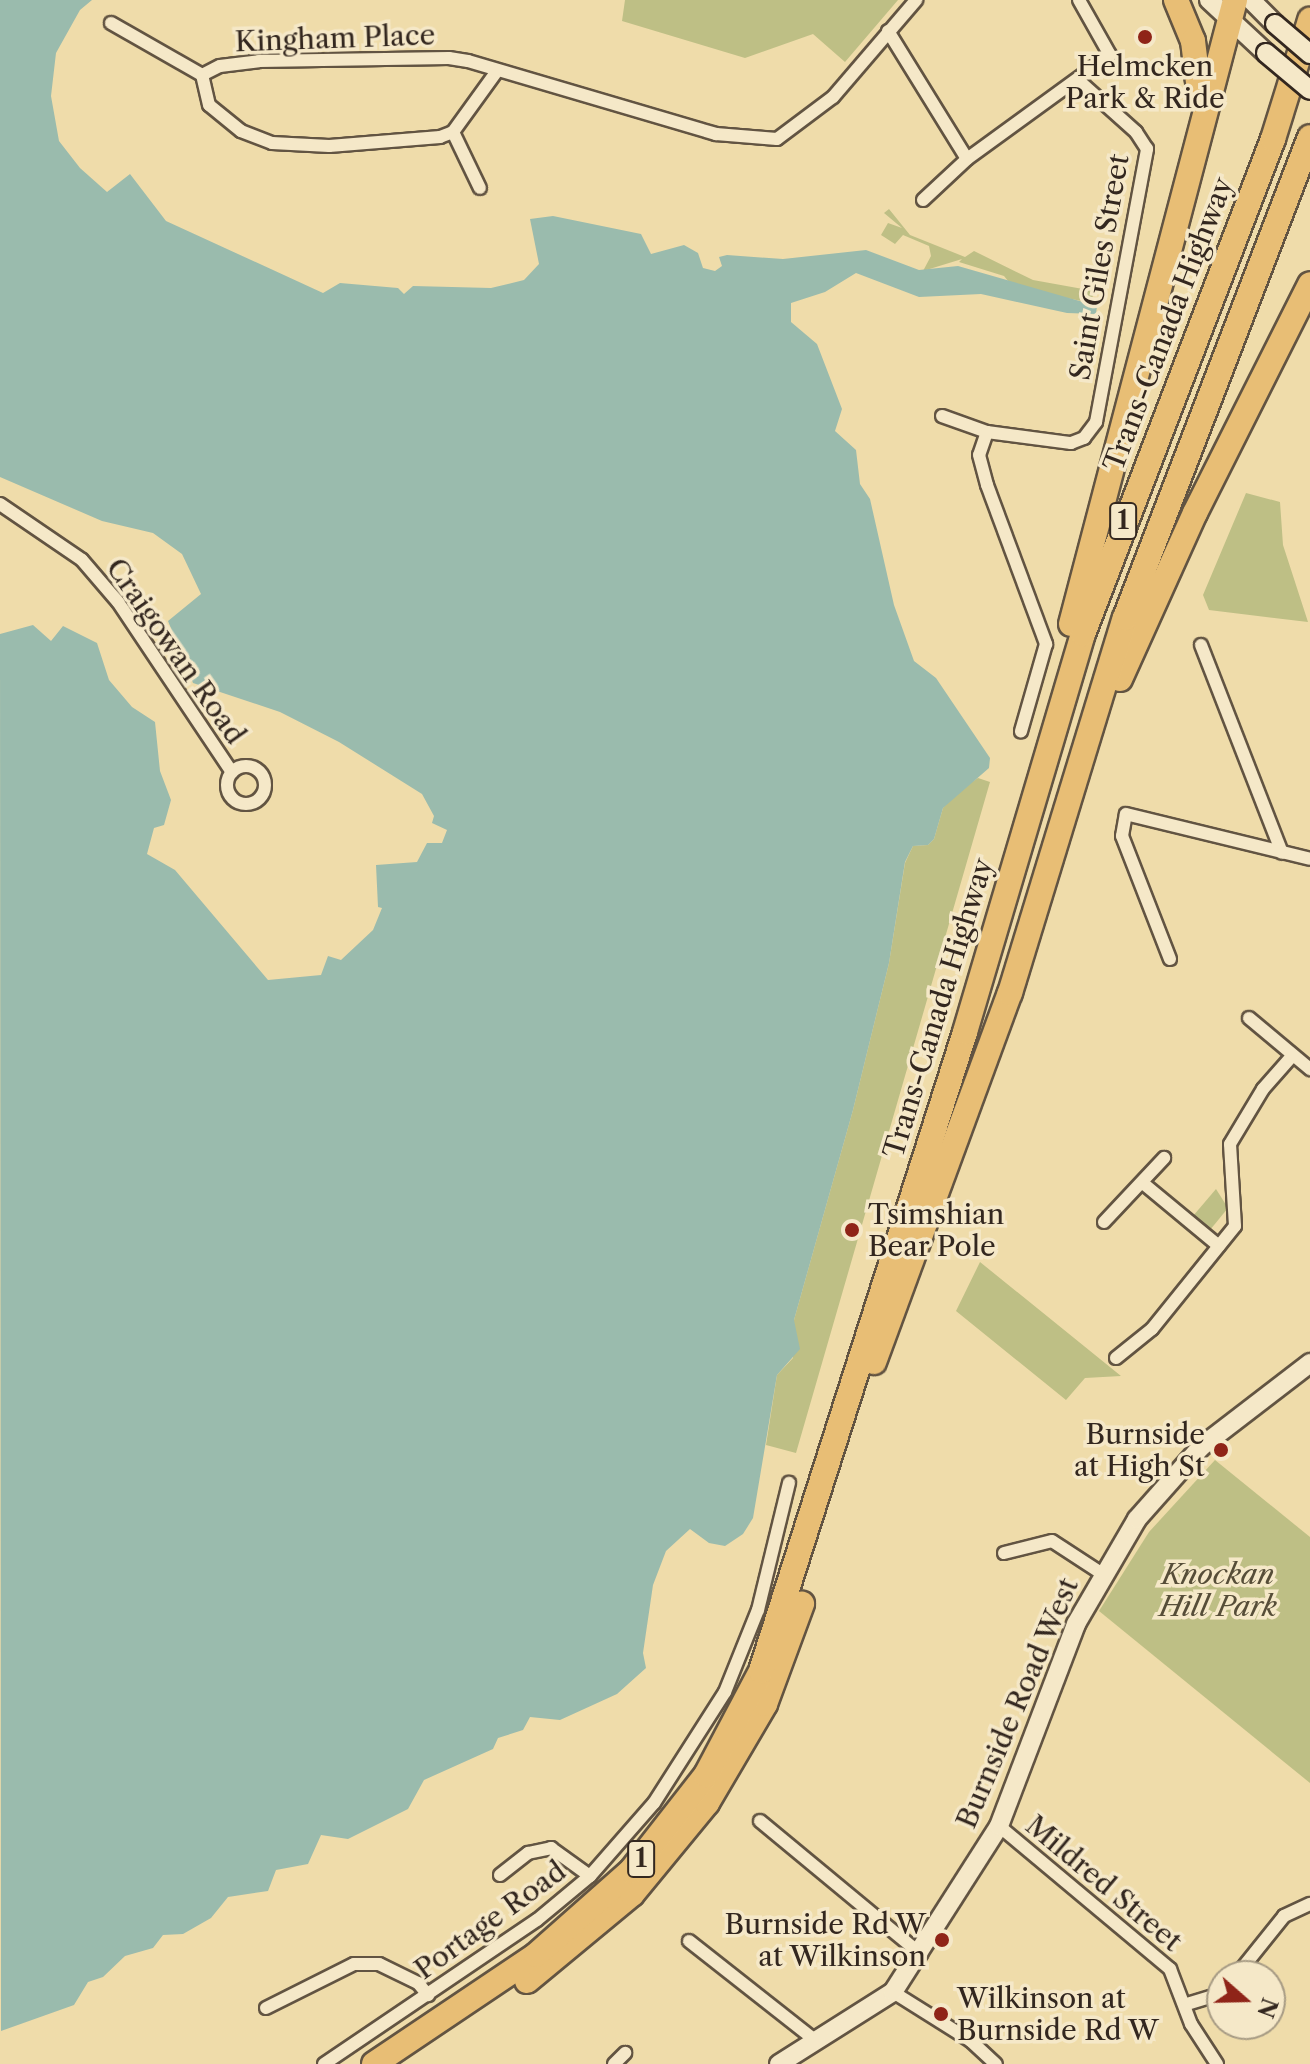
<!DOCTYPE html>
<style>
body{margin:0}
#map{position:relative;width:1310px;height:2064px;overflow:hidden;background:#efdcaa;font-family:"Libre Caslon Text",serif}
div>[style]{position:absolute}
.green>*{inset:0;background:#bebf85}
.water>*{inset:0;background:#9abbad}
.roads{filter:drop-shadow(2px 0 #625442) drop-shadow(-2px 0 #625442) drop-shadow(0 2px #625442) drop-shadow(0 -2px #625442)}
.street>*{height:12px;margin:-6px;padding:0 6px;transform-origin:6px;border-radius:6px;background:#f5e8c8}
.street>.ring{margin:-6px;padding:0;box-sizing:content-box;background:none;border:12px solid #f5e8c8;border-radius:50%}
.secondary>*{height:18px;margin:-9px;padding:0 9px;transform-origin:9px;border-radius:9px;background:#f5e8c8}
.highway>*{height:24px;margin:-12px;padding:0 12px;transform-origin:12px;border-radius:12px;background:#e8be75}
.bridges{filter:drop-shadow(2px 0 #33271f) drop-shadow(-2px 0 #33271f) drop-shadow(0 2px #33271f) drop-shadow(0 -2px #33271f)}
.secondary-bridge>*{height:18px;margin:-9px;padding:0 9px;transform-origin:9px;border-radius:9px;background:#f5e8c8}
.dots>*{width:22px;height:22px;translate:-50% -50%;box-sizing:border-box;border:4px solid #f5e8c8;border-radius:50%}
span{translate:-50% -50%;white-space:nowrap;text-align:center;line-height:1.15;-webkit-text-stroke:7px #f5e8c8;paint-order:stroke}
.shield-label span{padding:2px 6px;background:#f5e8c8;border:2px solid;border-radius:6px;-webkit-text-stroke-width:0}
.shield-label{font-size:26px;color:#33271f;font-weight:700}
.street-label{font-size:28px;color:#33271f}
.poi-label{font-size:28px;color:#33271f}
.left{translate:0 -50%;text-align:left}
.right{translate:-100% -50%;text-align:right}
.park-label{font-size:28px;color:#564d38;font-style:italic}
.north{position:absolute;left:1206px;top:1960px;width:80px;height:80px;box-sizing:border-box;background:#f5e8c8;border:2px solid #a79b84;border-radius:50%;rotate:110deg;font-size:22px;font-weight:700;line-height:32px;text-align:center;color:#33271f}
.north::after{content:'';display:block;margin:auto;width:28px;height:36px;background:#8f2418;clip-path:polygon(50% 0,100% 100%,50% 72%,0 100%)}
</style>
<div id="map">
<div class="green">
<div style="clip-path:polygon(625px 0,898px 0,845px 62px,813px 34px,745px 58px,622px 21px)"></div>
<div style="clip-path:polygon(889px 209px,910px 235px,965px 257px,974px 251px,1033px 280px,1094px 291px,1091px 303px,1013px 287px,1004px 276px,959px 262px,962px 259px,923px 271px,931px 256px,929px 246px,903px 235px,895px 244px,881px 235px,888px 223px,902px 228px,884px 213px)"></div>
<div style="clip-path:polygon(1246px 493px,1280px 502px,1283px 545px,1308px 622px,1209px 610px,1203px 595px)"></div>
<div style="clip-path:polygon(978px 778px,990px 782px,796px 1453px,766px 1445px,777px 1375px,793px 1358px,794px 1320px,853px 1110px,889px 963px,905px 863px,913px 846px,928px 845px,934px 839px,943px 808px,954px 794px)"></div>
<div style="clip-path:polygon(1216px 1189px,1228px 1208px,1210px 1230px,1193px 1216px)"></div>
<div style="clip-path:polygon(980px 1262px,1121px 1376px,1085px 1378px,1066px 1400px,956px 1311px)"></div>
<div style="clip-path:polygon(1215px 1460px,1310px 1537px,1310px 1783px,1099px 1611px,1149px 1532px)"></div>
</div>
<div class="water">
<div style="clip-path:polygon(0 0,92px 0,80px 10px,56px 53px,51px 96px,59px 141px,80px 168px,107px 192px,130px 174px,166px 221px,323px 293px,340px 283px,398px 288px,404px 294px,413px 286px,491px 288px,524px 280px,539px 264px,530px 219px,553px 216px,641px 234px,651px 254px,684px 245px,698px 253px,703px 268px,715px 271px,722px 266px,719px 257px,727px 255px,783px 259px,866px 250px,919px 270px,958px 266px,1097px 306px,1096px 314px,1067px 313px,981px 294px,919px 297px,856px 273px,825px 292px,791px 303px,791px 322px,817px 344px,842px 409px,835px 431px,856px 450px,860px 484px,870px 499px,894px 605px,914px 661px,936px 678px,990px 758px,989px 768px,943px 808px,934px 839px,928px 845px,913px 846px,905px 862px,889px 963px,853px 1110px,794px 1320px,800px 1349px,777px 1375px,753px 1518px,743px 1534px,725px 1546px,709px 1543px,690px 1529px,666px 1551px,653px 1585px,643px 1653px,646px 1668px,617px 1694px,560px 1720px,530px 1717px,523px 1730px,498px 1738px,493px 1749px,424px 1780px,408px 1809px,348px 1839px,321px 1835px,308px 1864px,276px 1870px,268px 1891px,228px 1897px,211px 1918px,183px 1934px,163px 1935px,153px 1948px,125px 1956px,103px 1977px,88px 1982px,74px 2005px,1px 2031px,0 634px,33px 625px,51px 641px,63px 626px,97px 643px,109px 680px,132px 707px,155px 722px,160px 771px,171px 800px,164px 825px,154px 828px,147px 854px,175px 870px,268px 980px,321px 975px,328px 956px,341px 960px,373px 930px,382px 908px,378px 907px,376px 865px,417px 862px,427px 843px,442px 843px,447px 830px,432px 823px,434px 816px,422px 794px,339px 742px,280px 712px,193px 683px,168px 621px,201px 594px,182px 554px,153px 533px,102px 521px,0 477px)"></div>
</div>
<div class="roads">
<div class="street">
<div style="left:111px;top:23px;width:105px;rotate:29.7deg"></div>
<div style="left:888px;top:31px;width:150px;rotate:58.3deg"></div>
<div style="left:497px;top:71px;width:75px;rotate:125.8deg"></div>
<div style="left:453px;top:132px;width:14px;rotate:159deg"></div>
<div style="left:440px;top:137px;width:111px;rotate:175.4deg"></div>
<div style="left:329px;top:146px;width:57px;rotate:-177deg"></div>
<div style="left:272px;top:143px;width:33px;rotate:-159deg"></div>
<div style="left:241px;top:131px;width:41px;rotate:-140.9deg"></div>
<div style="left:209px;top:105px;width:31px;rotate:-103deg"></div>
<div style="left:202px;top:75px;width:20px;rotate:-27deg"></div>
<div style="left:220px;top:66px;width:39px;rotate:-7deg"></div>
<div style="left:259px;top:61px;width:190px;rotate:-0.9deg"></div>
<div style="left:449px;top:58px;width:19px;rotate:9deg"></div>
<div style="left:468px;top:61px;width:259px;rotate:16.4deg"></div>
<div style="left:716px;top:134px;width:61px;rotate:4.7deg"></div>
<div style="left:777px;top:139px;width:70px;rotate:-36.9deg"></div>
<div style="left:833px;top:97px;width:128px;rotate:-49.4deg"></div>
<div style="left:453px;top:132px;width:62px;rotate:64.3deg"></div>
<div style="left:923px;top:200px;width:60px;rotate:-43deg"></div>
<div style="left:967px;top:159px;width:177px;rotate:-36deg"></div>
<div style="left:1110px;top:55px;width:63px;rotate:-119.4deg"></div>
<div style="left:942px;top:416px;width:48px;rotate:19.6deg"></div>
<div style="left:987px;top:432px;width:85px;rotate:7.5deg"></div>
<div style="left:1071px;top:443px;width:14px;rotate:-21deg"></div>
<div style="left:1084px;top:438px;width:20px;rotate:-53deg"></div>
<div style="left:1096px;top:422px;width:278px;rotate:-79.4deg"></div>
<div style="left:1147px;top:149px;width:20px;rotate:-123deg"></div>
<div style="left:1136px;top:132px;width:76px;rotate:-138.2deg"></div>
<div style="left:987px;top:432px;width:24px;rotate:109deg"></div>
<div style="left:979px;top:455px;width:31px;rotate:75deg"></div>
<div style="left:987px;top:485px;width:170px;rotate:69.6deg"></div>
<div style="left:1046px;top:644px;width:91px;rotate:106deg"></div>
<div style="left:0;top:504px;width:99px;rotate:34.3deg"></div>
<div style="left:82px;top:560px;width:55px;rotate:49.4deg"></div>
<div style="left:118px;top:602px;width:205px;rotate:56.2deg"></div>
<div style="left:1201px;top:645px;width:223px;rotate:68.7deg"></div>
<div class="ring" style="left:227px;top:766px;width:26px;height:26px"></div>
<div style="left:1170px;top:959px;width:132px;rotate:-111.3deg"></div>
<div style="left:1122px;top:836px;width:22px;rotate:-80deg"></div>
<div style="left:1126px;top:814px;width:189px;rotate:13.7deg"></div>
<div style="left:1249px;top:1018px;width:80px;rotate:39.9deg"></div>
<div style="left:1144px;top:1184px;width:97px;rotate:39.6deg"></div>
<div style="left:1104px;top:1222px;width:88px;rotate:-46.8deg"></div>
<div style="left:1116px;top:1358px;width:46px;rotate:-38.9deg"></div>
<div style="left:1152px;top:1329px;width:132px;rotate:-51.1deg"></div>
<div style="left:1235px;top:1226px;width:82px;rotate:-93.5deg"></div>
<div style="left:1230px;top:1144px;width:64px;rotate:-59deg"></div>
<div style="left:1263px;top:1089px;width:45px;rotate:-48.6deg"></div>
<div style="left:1004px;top:1553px;width:49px;rotate:-14deg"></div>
<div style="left:1052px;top:1541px;width:59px;rotate:33.1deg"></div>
<div style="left:760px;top:1821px;width:209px;rotate:39.6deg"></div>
<div style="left:999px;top:1826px;width:223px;rotate:39.9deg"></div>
<div style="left:1170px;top:1969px;width:59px;rotate:69.1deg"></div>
<div style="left:1191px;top:2024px;width:48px;rotate:57deg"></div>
<div style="left:500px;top:1875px;width:36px;rotate:-38deg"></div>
<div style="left:528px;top:1853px;width:24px;rotate:-12deg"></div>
<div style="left:551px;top:1848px;width:48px;rotate:35.7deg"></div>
<div style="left:689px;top:1941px;width:162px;rotate:38.2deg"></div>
<div style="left:1236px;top:1976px;width:77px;rotate:-51.3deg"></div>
<div style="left:1284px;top:1916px;width:29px;rotate:-25deg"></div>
<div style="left:893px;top:1992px;width:92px;rotate:32.1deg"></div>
<div style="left:971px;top:2041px;width:34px;rotate:43deg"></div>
<div style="left:1187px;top:2004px;width:37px;rotate:-17deg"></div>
<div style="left:266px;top:2008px;width:98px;rotate:-26.6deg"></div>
<div style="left:354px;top:1964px;width:25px"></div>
<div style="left:379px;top:1964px;width:43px;rotate:26deg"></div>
<div style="left:418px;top:1983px;width:16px;rotate:50deg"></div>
<div style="left:324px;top:2064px;width:257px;rotate:-34.1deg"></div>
<div style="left:537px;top:1920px;width:69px;rotate:-39.7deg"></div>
<div style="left:590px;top:1876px;width:97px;rotate:-48.8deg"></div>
<div style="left:654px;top:1803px;width:132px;rotate:-57.4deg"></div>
<div style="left:725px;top:1692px;width:88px;rotate:-68.1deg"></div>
<div style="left:758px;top:1610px;width:131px;rotate:-76.3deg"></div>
<div style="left:614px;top:2064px;width:16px;rotate:-45deg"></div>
</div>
<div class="secondary">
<div style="left:1209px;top:0;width:78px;rotate:42.9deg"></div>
<div style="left:1251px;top:0;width:34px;rotate:45deg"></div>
<div style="left:779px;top:2064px;width:135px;rotate:-32.3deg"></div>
<div style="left:893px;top:1992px;width:197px;rotate:-57.4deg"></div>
<div style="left:999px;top:1826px;width:216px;rotate:-69.1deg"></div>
<div style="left:1076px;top:1624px;width:121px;rotate:-59.8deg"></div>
<div style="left:1137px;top:1519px;width:96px;rotate:-48.4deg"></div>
<div style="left:1201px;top:1447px;width:138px;rotate:-37.6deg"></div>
</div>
<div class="highway">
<div style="left:1176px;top:0;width:44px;rotate:67.5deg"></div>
<div style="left:1193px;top:41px;width:58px;rotate:83.1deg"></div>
<div style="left:1071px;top:624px;width:645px;rotate:-75.27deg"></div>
<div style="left:1120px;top:679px;width:182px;rotate:-65.7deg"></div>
<div style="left:1195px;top:513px;width:256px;rotate:-63.3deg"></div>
<div style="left:874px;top:1362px;width:393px;rotate:-69.8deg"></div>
<div style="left:1010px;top:993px;width:392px;rotate:-73deg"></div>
<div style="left:1125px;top:618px;width:515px;rotate:-68.96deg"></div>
<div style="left:527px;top:1981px;width:136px;rotate:-39.6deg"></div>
<div style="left:632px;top:1894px;width:118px;rotate:-50.5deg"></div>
<div style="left:707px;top:1803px;width:115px;rotate:-59.6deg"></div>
<div style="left:765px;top:1704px;width:107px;rotate:-69.7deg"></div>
<div style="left:374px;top:2064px;width:195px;rotate:-33.9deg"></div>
<div style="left:536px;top:1955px;width:127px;rotate:-41.5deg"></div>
<div style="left:631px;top:1871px;width:122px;rotate:-52deg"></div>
<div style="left:706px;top:1775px;width:118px;rotate:-62.1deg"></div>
<div style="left:761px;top:1671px;width:671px;rotate:-72.29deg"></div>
<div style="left:965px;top:1032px;width:415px;rotate:-73.5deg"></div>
<div style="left:1083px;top:634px;width:530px;rotate:-69deg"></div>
<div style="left:1273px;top:139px;width:125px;rotate:-72.7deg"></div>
</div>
</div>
<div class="bridges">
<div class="secondary-bridge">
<div style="left:1275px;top:24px;width:46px;rotate:40.6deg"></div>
<div style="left:1266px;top:53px;width:57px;rotate:40.1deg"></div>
</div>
</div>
<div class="dots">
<div style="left:1145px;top:37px;background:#8f2418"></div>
<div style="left:852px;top:1230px;background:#8f2418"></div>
<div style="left:1221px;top:1450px;background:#8f2418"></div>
<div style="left:942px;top:1940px;background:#8f2418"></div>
<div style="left:941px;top:2014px;background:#8f2418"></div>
</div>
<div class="shield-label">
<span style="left:1123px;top:521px">1</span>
<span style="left:641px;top:1859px">1</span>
</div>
<div class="street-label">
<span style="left:335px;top:38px;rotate:-2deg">Kingham Place</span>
<span style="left:1099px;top:267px;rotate:-80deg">Saint Giles Street</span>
<span style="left:1168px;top:324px;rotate:-69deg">Trans-Canada Highway</span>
<span style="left:176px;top:651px;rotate:55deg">Craigowan Road</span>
<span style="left:938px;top:1008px;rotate:-73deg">Trans-Canada Highway</span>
<span style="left:1017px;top:1703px;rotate:-67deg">Burnside Road West</span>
<span style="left:1104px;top:1883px;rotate:40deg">Mildred Street</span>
<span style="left:490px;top:1920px;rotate:-36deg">Portage Road</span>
</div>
<div class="poi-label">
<span style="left:1145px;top:82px">Helmcken<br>Park &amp; Ride</span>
<span class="left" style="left:868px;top:1230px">Tsimshian<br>Bear Pole</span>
<span class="right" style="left:1205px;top:1450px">Burnside<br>at High St</span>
<span class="right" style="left:926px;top:1940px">Burnside Rd W<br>at Wilkinson</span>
<span class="left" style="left:957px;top:2014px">Wilkinson at<br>Burnside Rd W</span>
</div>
<div class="park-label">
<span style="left:1218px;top:1590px">Knockan<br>Hill Park</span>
</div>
<div class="north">N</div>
</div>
